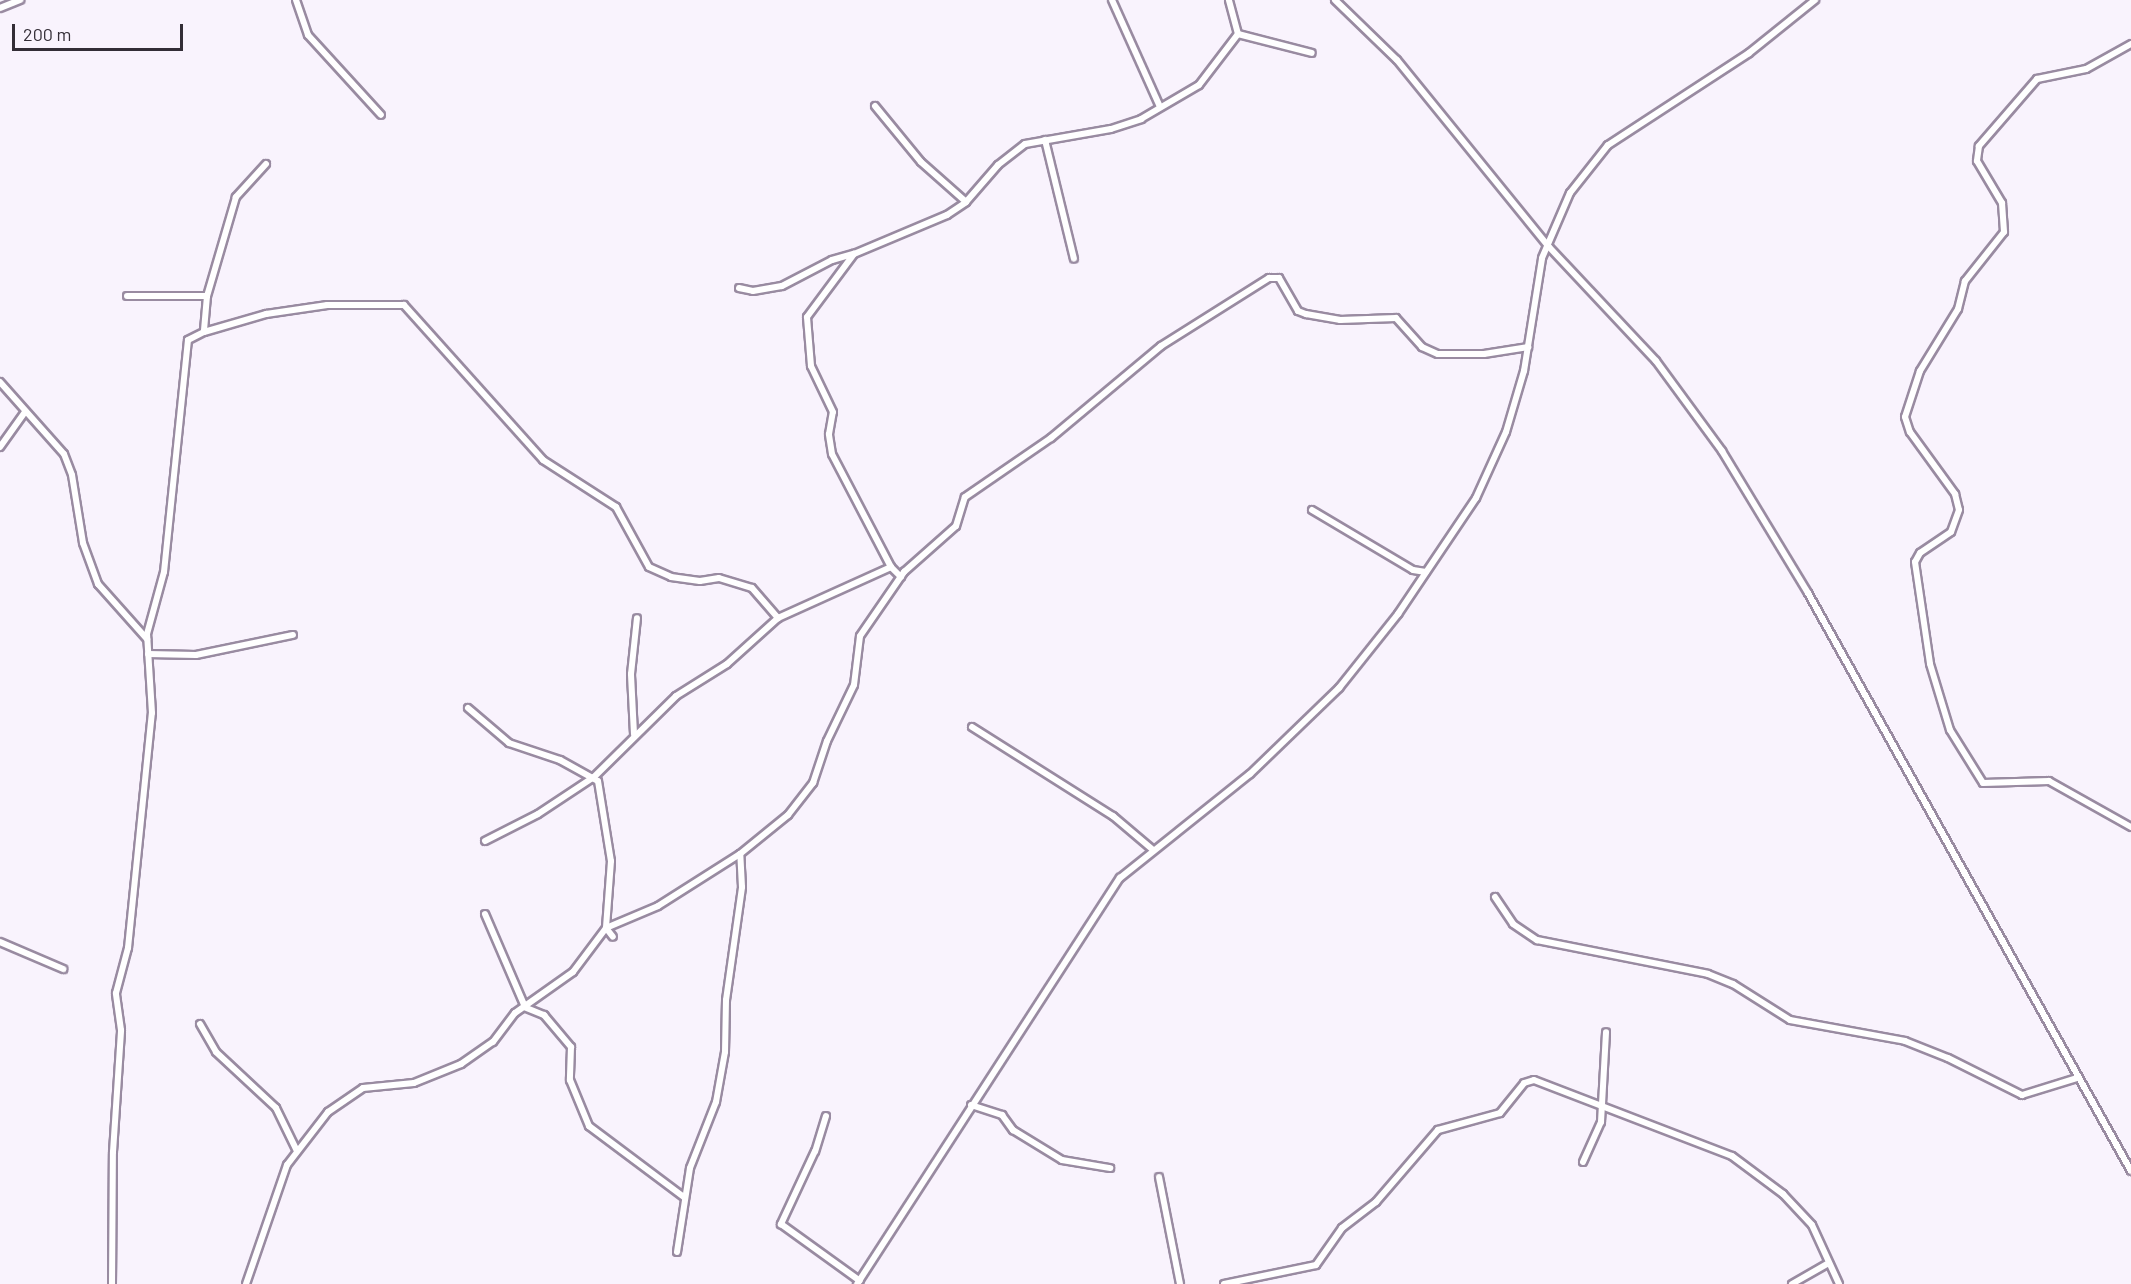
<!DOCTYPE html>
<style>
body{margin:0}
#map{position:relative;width:2131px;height:1284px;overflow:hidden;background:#f9f3fd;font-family:Barlow,sans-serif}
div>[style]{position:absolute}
.roads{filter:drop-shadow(2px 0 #998ba1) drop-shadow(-2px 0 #998ba1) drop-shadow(0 2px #998ba1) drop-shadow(0 -2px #998ba1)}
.street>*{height:6px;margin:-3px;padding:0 3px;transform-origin:3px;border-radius:3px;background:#fff}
span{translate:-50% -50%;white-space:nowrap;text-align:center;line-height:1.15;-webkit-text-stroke:6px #f9f3fd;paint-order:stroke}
.scale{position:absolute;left:12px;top:24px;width:171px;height:27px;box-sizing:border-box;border:3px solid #332d36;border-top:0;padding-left:8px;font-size:18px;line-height:21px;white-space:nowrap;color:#332d36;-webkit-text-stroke:4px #f9f3fd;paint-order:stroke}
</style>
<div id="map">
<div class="roads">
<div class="street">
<div style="left:296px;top:0;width:37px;rotate:71deg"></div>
<div style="left:308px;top:35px;width:108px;rotate:47.6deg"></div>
<div style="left:1112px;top:0;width:117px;rotate:65.8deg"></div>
<div style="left:1335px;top:0;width:86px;rotate:44.1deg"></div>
<div style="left:1397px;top:60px;width:241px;rotate:50.9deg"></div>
<div style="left:1549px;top:247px;width:156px;rotate:46.8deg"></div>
<div style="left:1656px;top:361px;width:112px;rotate:53.7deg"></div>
<div style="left:1722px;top:451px;width:166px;rotate:58.8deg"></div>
<div style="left:1808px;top:593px;width:662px;rotate:60.8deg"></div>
<div style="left:0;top:8px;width:22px;rotate:-22deg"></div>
<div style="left:1238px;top:34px;width:76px;rotate:14.4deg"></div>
<div style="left:2131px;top:44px;width:51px;rotate:150.9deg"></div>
<div style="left:2086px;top:69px;width:50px;rotate:168.5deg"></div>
<div style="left:2037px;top:79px;width:89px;rotate:130.9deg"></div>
<div style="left:1979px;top:146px;width:15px;rotate:98deg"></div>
<div style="left:1977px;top:161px;width:49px;rotate:59.2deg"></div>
<div style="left:2002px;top:203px;width:29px;rotate:86deg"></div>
<div style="left:2004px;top:232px;width:63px;rotate:128.5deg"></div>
<div style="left:1965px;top:281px;width:29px;rotate:104deg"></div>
<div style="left:1958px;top:309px;width:73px;rotate:121.5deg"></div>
<div style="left:1920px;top:371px;width:48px;rotate:108.1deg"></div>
<div style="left:1905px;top:417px;width:16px;rotate:72deg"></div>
<div style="left:1910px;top:432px;width:77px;rotate:54deg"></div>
<div style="left:1955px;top:494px;width:16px;rotate:76deg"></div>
<div style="left:1959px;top:510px;width:23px;rotate:110deg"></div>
<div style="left:1951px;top:532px;width:37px;rotate:146deg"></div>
<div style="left:1920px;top:553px;width:10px;rotate:119deg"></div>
<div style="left:1915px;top:562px;width:103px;rotate:81.6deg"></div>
<div style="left:1930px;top:664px;width:69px;rotate:73.1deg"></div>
<div style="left:1950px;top:730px;width:62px;rotate:58.1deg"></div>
<div style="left:1983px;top:783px;width:66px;rotate:-1.7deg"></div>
<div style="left:2049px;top:781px;width:94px;rotate:29.3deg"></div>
<div style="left:875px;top:106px;width:72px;rotate:50.6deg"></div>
<div style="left:921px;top:162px;width:60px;rotate:41.6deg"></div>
<div style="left:1045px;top:140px;width:122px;rotate:76.3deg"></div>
<div style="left:266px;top:164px;width:45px;rotate:132.3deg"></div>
<div style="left:236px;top:197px;width:103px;rotate:106.3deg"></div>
<div style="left:207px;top:296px;width:36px;rotate:95deg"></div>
<div style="left:204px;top:332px;width:65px;rotate:-16.2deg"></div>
<div style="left:266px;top:314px;width:62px;rotate:-8.4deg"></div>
<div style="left:327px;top:305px;width:77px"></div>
<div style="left:404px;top:305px;width:208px;rotate:48.1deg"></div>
<div style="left:543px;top:460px;width:87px;rotate:32.8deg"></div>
<div style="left:616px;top:507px;width:68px;rotate:61.2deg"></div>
<div style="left:649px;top:567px;width:24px;rotate:24deg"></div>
<div style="left:671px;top:577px;width:29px;rotate:8deg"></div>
<div style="left:700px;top:581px;width:19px;rotate:-9deg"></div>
<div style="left:719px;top:578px;width:34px;rotate:17deg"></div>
<div style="left:752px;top:588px;width:40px;rotate:49deg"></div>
<div style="left:739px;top:288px;width:14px;rotate:12deg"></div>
<div style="left:753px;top:291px;width:29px;rotate:-10deg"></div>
<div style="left:782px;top:286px;width:56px;rotate:-27.5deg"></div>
<div style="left:832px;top:260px;width:22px;rotate:-16deg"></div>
<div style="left:127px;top:296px;width:80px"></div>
<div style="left:0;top:382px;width:96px;rotate:48.4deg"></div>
<div style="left:64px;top:454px;width:22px;rotate:69deg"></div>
<div style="left:72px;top:475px;width:69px;rotate:80.8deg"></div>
<div style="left:83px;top:543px;width:44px;rotate:69.9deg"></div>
<div style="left:98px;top:584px;width:74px;rotate:48.3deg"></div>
<div style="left:0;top:447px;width:43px;rotate:-54.5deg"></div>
<div style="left:1312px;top:510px;width:117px;rotate:30.7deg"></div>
<div style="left:1413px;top:570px;width:13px;rotate:9deg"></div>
<div style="left:901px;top:577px;width:14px;rotate:-135deg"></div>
<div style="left:891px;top:567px;width:127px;rotate:-117.6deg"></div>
<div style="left:832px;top:454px;width:20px;rotate:-99deg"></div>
<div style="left:829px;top:434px;width:22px;rotate:-80deg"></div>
<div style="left:833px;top:412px;width:51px;rotate:-115.6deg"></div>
<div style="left:811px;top:366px;width:49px;rotate:-94.7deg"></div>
<div style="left:807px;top:317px;width:79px;rotate:-53.3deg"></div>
<div style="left:854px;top:254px;width:101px;rotate:-22.8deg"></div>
<div style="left:947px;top:215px;width:23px;rotate:-34deg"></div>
<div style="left:966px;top:202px;width:49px;rotate:-49.1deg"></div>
<div style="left:998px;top:165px;width:34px;rotate:-38deg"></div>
<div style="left:1025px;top:144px;width:87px;rotate:-9.9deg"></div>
<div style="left:1111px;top:129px;width:32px;rotate:-18deg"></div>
<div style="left:1141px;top:119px;width:67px;rotate:-30.4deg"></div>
<div style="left:1199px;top:85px;width:64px;rotate:-52.6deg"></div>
<div style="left:1238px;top:34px;width:35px;rotate:-105deg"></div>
<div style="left:148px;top:654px;width:48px;rotate:1.2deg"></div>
<div style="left:196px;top:655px;width:99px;rotate:-11.7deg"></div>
<div style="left:468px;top:708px;width:54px;rotate:40.5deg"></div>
<div style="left:509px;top:743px;width:54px;rotate:18.4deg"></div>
<div style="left:560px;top:760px;width:43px;rotate:28.9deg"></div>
<div style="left:598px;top:781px;width:81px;rotate:80.8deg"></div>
<div style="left:611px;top:861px;width:67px;rotate:94.3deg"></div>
<div style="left:606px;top:928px;width:11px;rotate:52deg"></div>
<div style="left:972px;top:727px;width:167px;rotate:32.3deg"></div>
<div style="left:1113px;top:816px;width:51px;rotate:40.2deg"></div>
<div style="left:634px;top:734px;width:60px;rotate:-92.9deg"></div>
<div style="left:631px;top:674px;width:56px;rotate:-83.9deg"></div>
<div style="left:485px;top:841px;width:59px;rotate:-27deg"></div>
<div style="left:538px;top:814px;width:67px;rotate:-33.5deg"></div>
<div style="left:594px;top:777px;width:115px;rotate:-44.6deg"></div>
<div style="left:676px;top:696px;width:60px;rotate:-32.1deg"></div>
<div style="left:727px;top:664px;width:69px;rotate:-42deg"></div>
<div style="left:778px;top:618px;width:124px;rotate:-24.3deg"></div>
<div style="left:1495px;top:897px;width:32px;rotate:56deg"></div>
<div style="left:1513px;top:924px;width:29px;rotate:34deg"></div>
<div style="left:1537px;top:940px;width:174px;rotate:11.2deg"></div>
<div style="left:1708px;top:974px;width:27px;rotate:22deg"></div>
<div style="left:1733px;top:984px;width:67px;rotate:32.3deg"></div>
<div style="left:1790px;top:1020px;width:117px;rotate:10.3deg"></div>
<div style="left:1905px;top:1041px;width:46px;rotate:21.6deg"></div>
<div style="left:1948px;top:1058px;width:83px;rotate:26.6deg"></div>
<div style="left:2022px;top:1095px;width:58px;rotate:-17.2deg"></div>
<div style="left:485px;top:914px;width:101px;rotate:66.7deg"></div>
<div style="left:0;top:942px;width:69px;rotate:23.2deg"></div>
<div style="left:524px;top:1007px;width:22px;rotate:22deg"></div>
<div style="left:544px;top:1015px;width:42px;rotate:49.8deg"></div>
<div style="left:571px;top:1047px;width:33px;rotate:92deg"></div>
<div style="left:570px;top:1080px;width:50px;rotate:67.6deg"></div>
<div style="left:589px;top:1126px;width:119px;rotate:36.8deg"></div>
<div style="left:200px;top:1024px;width:32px;rotate:60deg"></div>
<div style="left:216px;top:1052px;width:82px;rotate:43deg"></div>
<div style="left:276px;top:1108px;width:48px;rotate:64deg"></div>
<div style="left:971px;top:1105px;width:33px;rotate:18deg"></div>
<div style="left:1002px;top:1115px;width:19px;rotate:54deg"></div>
<div style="left:1013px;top:1130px;width:57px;rotate:31.5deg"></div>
<div style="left:1062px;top:1160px;width:49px;rotate:9.5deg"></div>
<div style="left:826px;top:1116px;width:37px;rotate:107deg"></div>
<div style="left:815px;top:1151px;width:81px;rotate:115deg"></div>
<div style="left:781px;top:1224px;width:97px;rotate:35.8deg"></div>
<div style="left:1583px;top:1162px;width:44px;rotate:-65.8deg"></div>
<div style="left:1601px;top:1122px;width:90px;rotate:-86.8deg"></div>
<div style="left:1159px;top:1177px;width:109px;rotate:78.9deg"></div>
<div style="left:677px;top:1252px;width:85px;rotate:-81.2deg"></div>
<div style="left:690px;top:1168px;width:71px;rotate:-68.5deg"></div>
<div style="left:716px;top:1102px;width:51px;rotate:-79.8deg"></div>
<div style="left:725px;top:1052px;width:52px;rotate:-88.9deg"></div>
<div style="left:726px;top:1000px;width:114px;rotate:-81.9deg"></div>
<div style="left:742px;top:887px;width:33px;rotate:-93deg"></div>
<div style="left:112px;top:1284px;width:132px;rotate:-89.6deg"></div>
<div style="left:113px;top:1152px;width:122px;rotate:-86.2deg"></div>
<div style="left:121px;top:1030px;width:37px;rotate:-98deg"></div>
<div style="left:116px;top:993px;width:47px;rotate:-75.1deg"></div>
<div style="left:128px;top:948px;width:236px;rotate:-84.2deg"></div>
<div style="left:152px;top:713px;width:79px;rotate:-93.6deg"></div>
<div style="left:147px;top:634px;width:64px;rotate:-74.7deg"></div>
<div style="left:164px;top:572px;width:233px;rotate:-84.1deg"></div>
<div style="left:188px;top:340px;width:18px;rotate:-27deg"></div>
<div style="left:246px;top:1284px;width:126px;rotate:-71deg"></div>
<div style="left:287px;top:1165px;width:67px;rotate:-52.3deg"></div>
<div style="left:328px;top:1112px;width:42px;rotate:-34.4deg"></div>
<div style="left:363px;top:1088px;width:51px;rotate:-5.6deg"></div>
<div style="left:414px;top:1083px;width:51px;rotate:-22deg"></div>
<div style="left:461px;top:1064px;width:39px;rotate:-35deg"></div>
<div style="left:493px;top:1042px;width:36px;rotate:-53deg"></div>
<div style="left:515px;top:1013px;width:71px;rotate:-35.3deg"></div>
<div style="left:573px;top:972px;width:55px;rotate:-53.1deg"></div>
<div style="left:606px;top:928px;width:56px;rotate:-22.9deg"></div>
<div style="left:658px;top:906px;width:97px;rotate:-32.4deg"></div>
<div style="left:740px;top:854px;width:62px;rotate:-39.1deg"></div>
<div style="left:788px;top:815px;width:41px;rotate:-52deg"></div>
<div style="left:813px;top:783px;width:44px;rotate:-71.6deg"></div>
<div style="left:827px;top:741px;width:62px;rotate:-64.3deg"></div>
<div style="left:854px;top:685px;width:49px;rotate:-83deg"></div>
<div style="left:860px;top:636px;width:78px;rotate:-55.5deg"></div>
<div style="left:904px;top:572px;width:69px;rotate:-41.5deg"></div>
<div style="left:956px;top:526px;width:30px;rotate:-73deg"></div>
<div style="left:965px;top:497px;width:104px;rotate:-34.5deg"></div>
<div style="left:1051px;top:438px;width:143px;rotate:-39.9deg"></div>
<div style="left:1161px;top:346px;width:128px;rotate:-32.2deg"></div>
<div style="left:1269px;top:278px;width:10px"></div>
<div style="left:1279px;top:278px;width:38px;rotate:60deg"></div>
<div style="left:1298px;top:311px;width:9px;rotate:21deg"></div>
<div style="left:1306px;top:314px;width:35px;rotate:10deg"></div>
<div style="left:1340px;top:320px;width:56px;rotate:-2deg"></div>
<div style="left:1396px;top:318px;width:39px;rotate:48deg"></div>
<div style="left:1422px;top:347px;width:17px;rotate:24deg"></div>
<div style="left:1438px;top:354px;width:46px"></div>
<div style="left:1484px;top:354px;width:45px;rotate:-9deg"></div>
<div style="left:857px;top:1284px;width:484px;rotate:-57.1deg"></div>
<div style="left:1120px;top:878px;width:166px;rotate:-38.7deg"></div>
<div style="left:1250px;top:774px;width:124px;rotate:-44deg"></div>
<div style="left:1339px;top:688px;width:95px;rotate:-51.4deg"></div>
<div style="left:1398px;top:614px;width:140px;rotate:-56.1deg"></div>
<div style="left:1476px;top:498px;width:72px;rotate:-65.6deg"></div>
<div style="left:1506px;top:432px;width:64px;rotate:-73.6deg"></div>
<div style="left:1524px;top:371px;width:114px;rotate:-80.9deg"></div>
<div style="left:1542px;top:258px;width:71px;rotate:-66.7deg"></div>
<div style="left:1570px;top:193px;width:61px;rotate:-51.6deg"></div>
<div style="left:1608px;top:145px;width:168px;rotate:-33.1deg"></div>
<div style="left:1749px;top:53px;width:85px;rotate:-38.8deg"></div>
<div style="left:1224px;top:1284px;width:94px;rotate:-11.7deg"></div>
<div style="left:1316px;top:1265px;width:45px;rotate:-54.9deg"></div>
<div style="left:1342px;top:1228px;width:43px;rotate:-37.4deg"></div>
<div style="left:1376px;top:1202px;width:95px;rotate:-49.3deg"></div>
<div style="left:1438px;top:1130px;width:64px;rotate:-15.3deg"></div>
<div style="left:1500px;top:1113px;width:38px;rotate:-51deg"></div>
<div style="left:1524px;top:1083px;width:10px;rotate:-17deg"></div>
<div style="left:1534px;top:1080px;width:212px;rotate:21deg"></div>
<div style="left:1732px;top:1156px;width:64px;rotate:36.7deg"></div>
<div style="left:1783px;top:1194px;width:42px;rotate:46.9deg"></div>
<div style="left:1812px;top:1225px;width:65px;rotate:65.4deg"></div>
<div style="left:1792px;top:1284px;width:40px;rotate:-29.7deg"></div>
</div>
</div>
<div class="scale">200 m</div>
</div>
